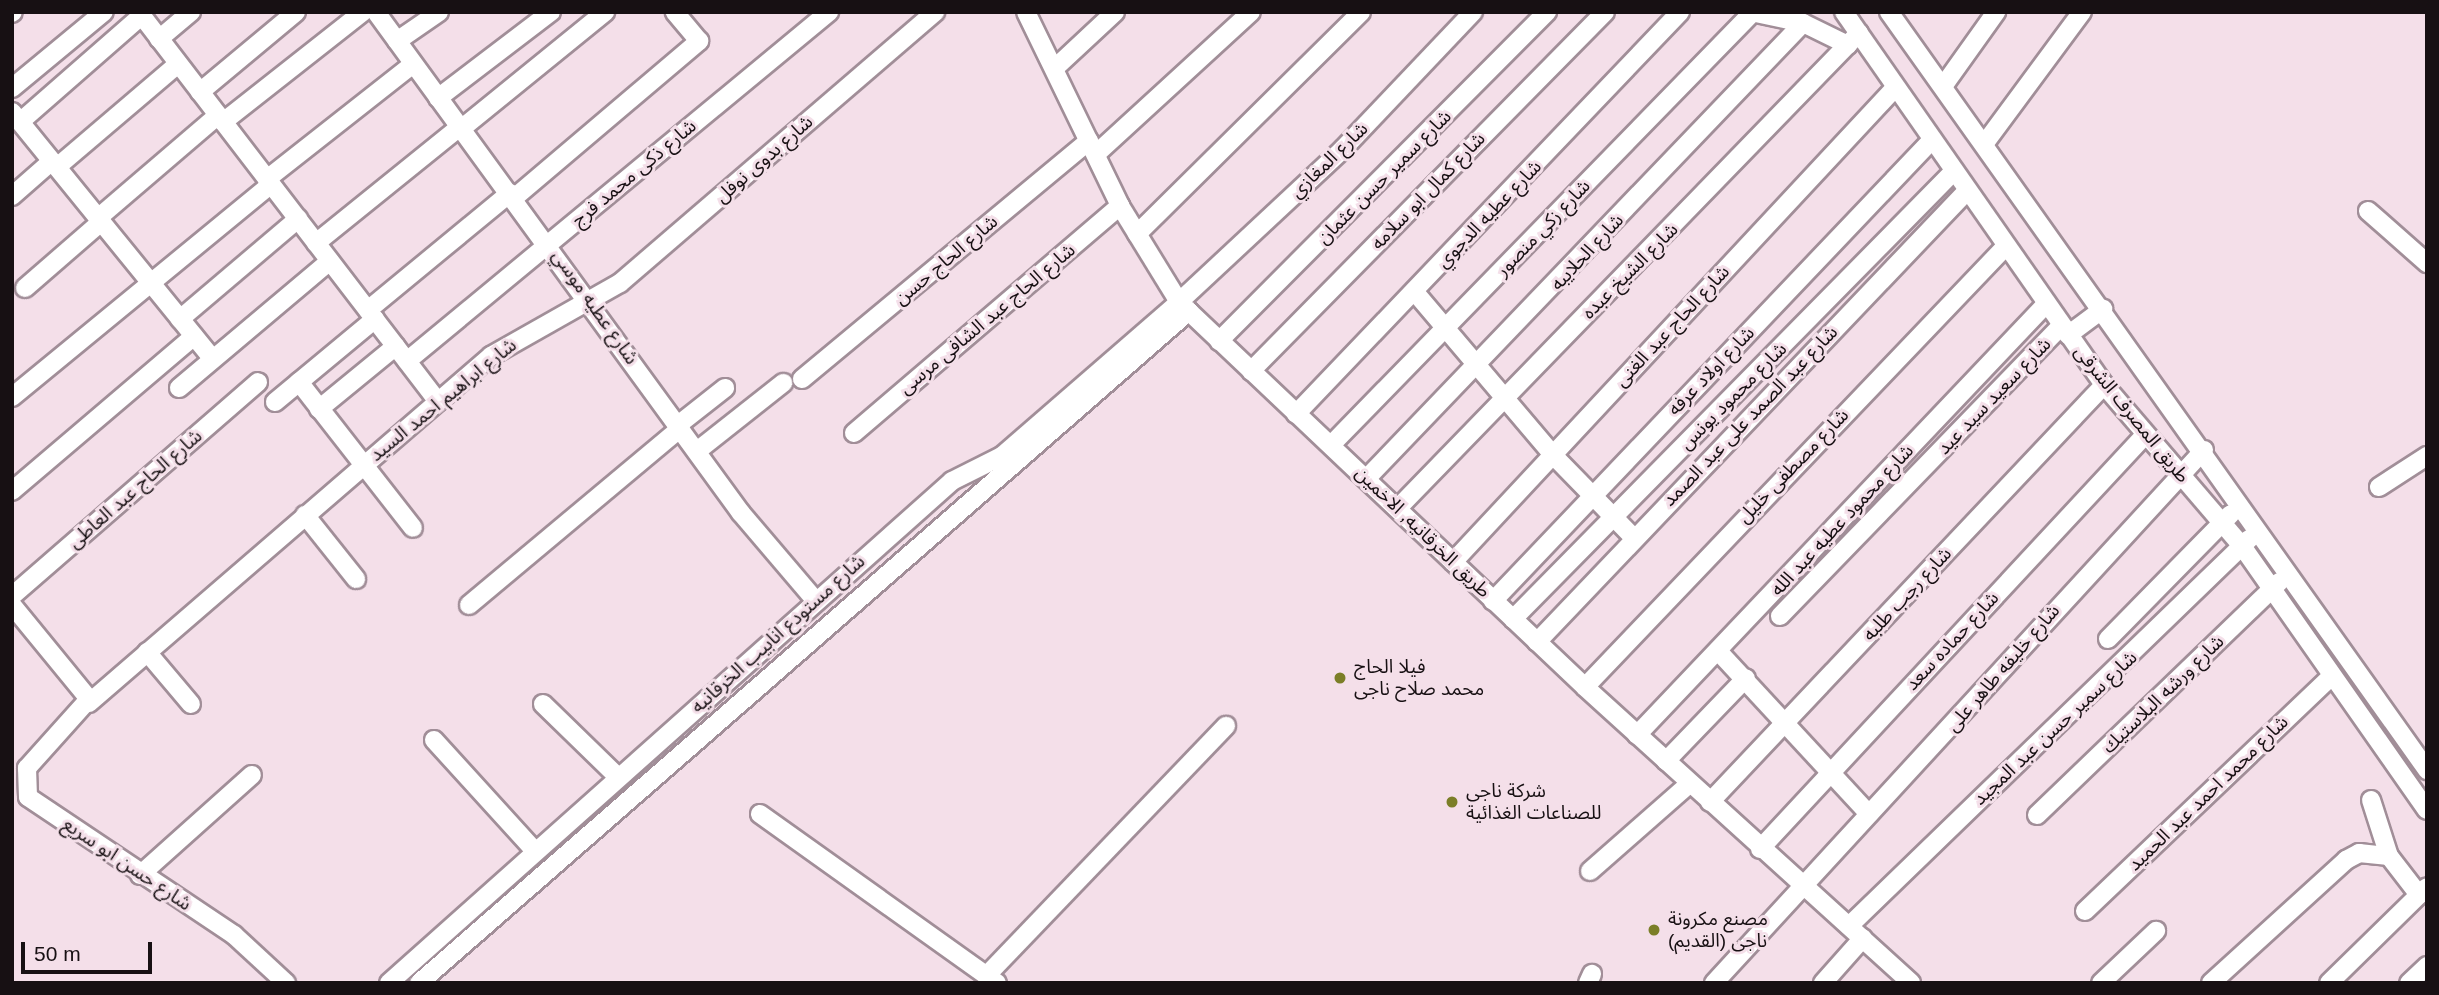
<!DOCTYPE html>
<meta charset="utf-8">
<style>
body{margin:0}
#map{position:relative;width:2439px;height:995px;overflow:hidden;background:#f4dfe9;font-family:Helvetica,"Noto Sans Arabic",sans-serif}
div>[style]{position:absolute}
.roads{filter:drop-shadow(2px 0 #a18e98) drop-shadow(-2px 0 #a18e98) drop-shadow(0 2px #a18e98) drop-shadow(0 -2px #a18e98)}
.minor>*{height:18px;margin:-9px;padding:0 9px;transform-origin:9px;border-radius:9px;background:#fff}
.dots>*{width:19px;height:19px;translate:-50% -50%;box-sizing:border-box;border:4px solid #f4dfe9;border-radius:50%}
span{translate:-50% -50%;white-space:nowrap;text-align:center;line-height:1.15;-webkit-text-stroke:6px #f4dfe9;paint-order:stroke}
.street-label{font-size:19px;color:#171013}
.poi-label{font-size:19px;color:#171013}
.left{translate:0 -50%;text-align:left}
.frame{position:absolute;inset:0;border:14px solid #171013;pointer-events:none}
.scale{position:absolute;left:21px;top:942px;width:131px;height:32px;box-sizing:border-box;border:4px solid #171013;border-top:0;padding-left:9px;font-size:21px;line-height:24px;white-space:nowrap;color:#171013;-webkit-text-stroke:5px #f4dfe9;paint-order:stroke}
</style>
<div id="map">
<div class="roads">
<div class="minor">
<div style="left:139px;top:12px;width:491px;rotate:52.5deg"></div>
<div style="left:376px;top:12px;width:620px;rotate:53.93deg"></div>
<div style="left:741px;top:513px;width:114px;rotate:49.6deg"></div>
<div style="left:1026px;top:12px;width:216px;rotate:64.1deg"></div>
<div style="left:1120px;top:206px;width:113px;rotate:58.4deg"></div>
<div style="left:1179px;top:302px;width:560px;rotate:43.48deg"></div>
<div style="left:1585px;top:687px;width:440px;rotate:42.2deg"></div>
<div style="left:1751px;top:12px;width:53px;rotate:11.9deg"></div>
<div style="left:1803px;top:23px;width:50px;rotate:26.1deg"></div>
<div style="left:1844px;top:12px;width:455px;rotate:55.1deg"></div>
<div style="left:2104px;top:385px;width:212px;rotate:49.4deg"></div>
<div style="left:2242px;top:546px;width:322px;rotate:55deg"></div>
<div style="left:1889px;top:12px;width:930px;rotate:54.63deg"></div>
<div style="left:12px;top:13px;width:1px;rotate:-45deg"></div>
<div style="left:159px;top:39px;width:42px;rotate:-40.2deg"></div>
<div style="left:397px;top:41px;width:51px;rotate:-34.6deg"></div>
<div style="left:1055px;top:68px;width:82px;rotate:-43deg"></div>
<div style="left:1944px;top:85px;width:90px;rotate:-54.5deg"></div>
<div style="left:12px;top:88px;width:119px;rotate:-39.6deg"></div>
<div style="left:200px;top:92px;width:125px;rotate:-39.8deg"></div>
<div style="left:438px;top:98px;width:142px;rotate:-37.3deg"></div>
<div style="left:12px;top:112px;width:318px;rotate:50.9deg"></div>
<div style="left:20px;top:122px;width:161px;rotate:-41.2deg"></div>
<div style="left:223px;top:122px;width:178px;rotate:-38.2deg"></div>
<div style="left:461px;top:129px;width:186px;rotate:-39.1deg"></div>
<div style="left:1985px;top:143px;width:163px;rotate:-53.5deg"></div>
<div style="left:1096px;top:154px;width:210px;rotate:-42.5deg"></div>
<div style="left:57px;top:167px;width:159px;rotate:-40.4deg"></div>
<div style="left:267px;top:179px;width:186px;rotate:-38.2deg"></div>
<div style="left:12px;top:196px;width:53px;rotate:-41.2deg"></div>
<div style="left:514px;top:198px;width:243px;rotate:-40.3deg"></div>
<div style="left:699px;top:41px;width:38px;rotate:-130deg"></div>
<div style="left:2368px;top:211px;width:79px;rotate:41.4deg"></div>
<div style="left:98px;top:218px;width:158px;rotate:-40.6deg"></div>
<div style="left:1137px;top:234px;width:315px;rotate:-44.7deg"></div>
<div style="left:316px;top:243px;width:185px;rotate:-38.9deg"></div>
<div style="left:25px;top:288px;width:101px;rotate:-41deg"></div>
<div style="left:1414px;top:291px;width:214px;rotate:49.7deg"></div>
<div style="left:1552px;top:454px;width:116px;rotate:45.7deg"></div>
<div style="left:368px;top:310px;width:184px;rotate:-39.5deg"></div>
<div style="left:180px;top:319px;width:155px;rotate:-40.3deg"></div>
<div style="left:2068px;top:335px;width:44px;rotate:-36.6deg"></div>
<div style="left:1219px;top:341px;width:465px;rotate:-45.1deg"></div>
<div style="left:407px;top:361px;width:548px;rotate:-39.59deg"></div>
<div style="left:1251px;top:371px;width:504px;rotate:-45.4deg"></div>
<div style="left:802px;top:379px;width:373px;rotate:-39.7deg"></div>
<div style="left:299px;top:382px;width:185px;rotate:52deg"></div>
<div style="left:179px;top:388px;width:197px;rotate:-40.1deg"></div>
<div style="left:12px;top:397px;width:335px;rotate:-39.4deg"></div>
<div style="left:275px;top:402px;width:130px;rotate:-39.7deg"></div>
<div style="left:319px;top:409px;width:99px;rotate:-39.3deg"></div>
<div style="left:1296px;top:414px;width:556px;rotate:-46.31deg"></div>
<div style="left:678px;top:425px;width:60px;rotate:-38.2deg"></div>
<div style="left:854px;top:433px;width:350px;rotate:-40.5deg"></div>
<div style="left:1332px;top:444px;width:603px;rotate:-45.74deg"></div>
<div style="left:697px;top:451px;width:110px;rotate:-38.3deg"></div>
<div style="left:1367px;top:478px;width:630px;rotate:-46.22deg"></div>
<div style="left:2379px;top:487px;width:57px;rotate:-32.9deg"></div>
<div style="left:12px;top:491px;width:239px;rotate:-40.4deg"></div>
<div style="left:1398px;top:508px;width:662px;rotate:-45.86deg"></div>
<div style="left:305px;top:515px;width:82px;rotate:51.4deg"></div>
<div style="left:1453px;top:562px;width:645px;rotate:-47.01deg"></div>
<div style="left:12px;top:596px;width:326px;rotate:-41deg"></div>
<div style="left:1493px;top:601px;width:634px;rotate:-46.41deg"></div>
<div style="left:12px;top:605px;width:122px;rotate:50.7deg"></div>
<div style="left:89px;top:699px;width:93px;rotate:131.9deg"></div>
<div style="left:27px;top:768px;width:29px;rotate:88deg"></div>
<div style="left:28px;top:797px;width:248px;rotate:33.8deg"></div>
<div style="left:234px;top:935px;width:71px;rotate:42.7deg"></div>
<div style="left:469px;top:605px;width:276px;rotate:-39.9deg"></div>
<div style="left:1780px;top:616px;width:404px;rotate:-45.9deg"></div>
<div style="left:1513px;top:619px;width:626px;rotate:-45.45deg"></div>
<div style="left:2108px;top:639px;width:175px;rotate:-45.5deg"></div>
<div style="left:1537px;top:642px;width:622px;rotate:-46.37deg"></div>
<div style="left:1718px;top:651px;width:222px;rotate:47.2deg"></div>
<div style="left:147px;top:652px;width:68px;rotate:49.8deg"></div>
<div style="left:1585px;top:687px;width:608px;rotate:-46.33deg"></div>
<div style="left:89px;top:703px;width:531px;rotate:-40.8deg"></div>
<div style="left:491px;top:356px;width:148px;rotate:-29.5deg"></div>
<div style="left:620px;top:283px;width:416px;rotate:-40.7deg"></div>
<div style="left:543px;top:704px;width:105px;rotate:44.2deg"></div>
<div style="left:1637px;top:735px;width:594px;rotate:-46.5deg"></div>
<div style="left:434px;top:740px;width:150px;rotate:47.7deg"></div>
<div style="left:1666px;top:761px;width:115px;rotate:-46.1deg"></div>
<div style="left:2371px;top:800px;width:59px;rotate:72.2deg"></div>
<div style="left:2389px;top:856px;width:49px;rotate:52.4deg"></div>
<div style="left:1710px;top:802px;width:574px;rotate:-46.62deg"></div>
<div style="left:760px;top:814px;width:291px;rotate:35.5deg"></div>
<div style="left:2037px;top:815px;width:336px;rotate:-43.9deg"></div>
<div style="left:1760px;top:849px;width:565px;rotate:-47.08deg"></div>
<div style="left:1590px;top:871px;width:132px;rotate:-41.3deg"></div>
<div style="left:140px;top:875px;width:150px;rotate:-41.8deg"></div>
<div style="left:2085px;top:911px;width:341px;rotate:-43.6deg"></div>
<div style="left:1849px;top:926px;width:557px;rotate:-44.05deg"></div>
<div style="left:988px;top:974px;width:344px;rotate:-46.2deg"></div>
<div style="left:389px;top:983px;width:754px;rotate:-41.72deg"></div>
<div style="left:952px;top:481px;width:56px;rotate:-26.6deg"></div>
<div style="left:1002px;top:456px;width:235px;rotate:-41deg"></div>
<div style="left:1179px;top:302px;width:224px;rotate:-43deg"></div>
<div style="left:1343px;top:149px;width:189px;rotate:-46.5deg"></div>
<div style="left:419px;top:983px;width:1022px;rotate:-41.11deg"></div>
<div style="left:1588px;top:983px;width:10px;rotate:-66deg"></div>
<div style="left:1714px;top:983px;width:724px;rotate:-47.41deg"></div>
<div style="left:1823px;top:983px;width:60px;rotate:-48.4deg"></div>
<div style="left:2101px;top:983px;width:76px;rotate:-43.4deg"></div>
<div style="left:2211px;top:983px;width:183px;rotate:-42.3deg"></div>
<div style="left:2346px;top:860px;width:15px;rotate:-28deg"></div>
<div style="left:2359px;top:853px;width:30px;rotate:6deg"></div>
<div style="left:2329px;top:983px;width:137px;rotate:-44.4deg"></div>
<div style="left:2409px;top:983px;width:25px;rotate:-43deg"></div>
</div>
</div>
<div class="dots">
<div style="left:1340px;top:678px;background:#7b7e27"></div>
<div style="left:1452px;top:802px;background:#7b7e27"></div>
<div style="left:1654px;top:930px;background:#7b7e27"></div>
</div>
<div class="street-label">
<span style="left:764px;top:159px;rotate:-41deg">شارع بدوى نوفل</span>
<span style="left:1329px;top:160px;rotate:-44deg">شارع المغازي</span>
<span style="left:634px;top:173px;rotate:-40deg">شارع ذكى محمد فرج</span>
<span style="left:1384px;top:177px;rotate:-45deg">شارع سمير حسن عثمان</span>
<span style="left:1428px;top:191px;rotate:-46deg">شارع كمال ابو سلامه</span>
<span style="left:1489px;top:214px;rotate:-46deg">شارع عطيه الدجوي</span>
<span style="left:1543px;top:228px;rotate:-46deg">شارع زكي منصور</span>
<span style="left:1587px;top:252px;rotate:-47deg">شارع الحلايبه</span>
<span style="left:946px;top:260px;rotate:-40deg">شارع الحاج حسن</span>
<span style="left:1630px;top:271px;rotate:-45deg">شارع الشيخ عبده</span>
<span style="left:595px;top:307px;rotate:55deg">شارع عطيه موسي</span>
<span style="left:987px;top:319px;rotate:-40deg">شارع الحاج عبد الشافى مرسى</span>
<span style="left:1672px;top:326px;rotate:-47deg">شارع الحاج عبد الغنى</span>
<span style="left:1711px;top:371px;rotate:-46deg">شارع اولاد عرفه</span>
<span style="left:1733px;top:396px;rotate:-45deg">شارع محمود يونس</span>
<span style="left:1994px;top:396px;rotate:-46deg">شارع سعيد سيد عيد</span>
<span style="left:443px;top:400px;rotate:-39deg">شارع ابراهيم احمد السيد</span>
<span style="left:2132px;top:414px;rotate:51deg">طريق المصرف الشرقى</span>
<span style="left:1750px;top:416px;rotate:-46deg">شارع عبد الصمد على عبد الصمد</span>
<span style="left:1793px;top:466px;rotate:-46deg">شارع مصطفى خليل</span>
<span style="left:135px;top:489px;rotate:-41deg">شارع الحاج عبد العاطى</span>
<span style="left:1842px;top:520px;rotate:-47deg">شارع محمود عطيه عبد الله</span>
<span style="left:1423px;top:532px;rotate:44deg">طريق الخرقانيه, الاخمين</span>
<span style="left:1907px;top:594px;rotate:-47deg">شارع رجب طلبه</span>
<span style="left:778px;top:634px;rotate:-42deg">شارع مستودع انابيب الخرقانيه</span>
<span style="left:1952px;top:641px;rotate:-47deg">شارع حماده سعد</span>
<span style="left:2003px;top:668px;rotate:-49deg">شارع خليفه طاهر على</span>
<span style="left:2163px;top:694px;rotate:-44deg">شارع ورشه البلاستيك</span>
<span style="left:2055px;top:728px;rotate:-43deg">شارع سمير حسن عبد المجيد</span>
<span style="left:2208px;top:793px;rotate:-44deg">شارع محمد احمد عبد الحميد</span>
<span style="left:127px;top:864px;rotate:34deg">شارع حسن ابو سريع</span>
</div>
<div class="poi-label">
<span class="left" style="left:1354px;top:678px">فيلا الحاج<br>محمد صلاح ناجى</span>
<span class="left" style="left:1466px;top:802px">شركة ناجى<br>للصناعات الغذائية</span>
<span class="left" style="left:1668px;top:930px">مصنع مكرونة<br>ناجى (القديم)</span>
</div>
<div class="frame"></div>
<div class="scale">50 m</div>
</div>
